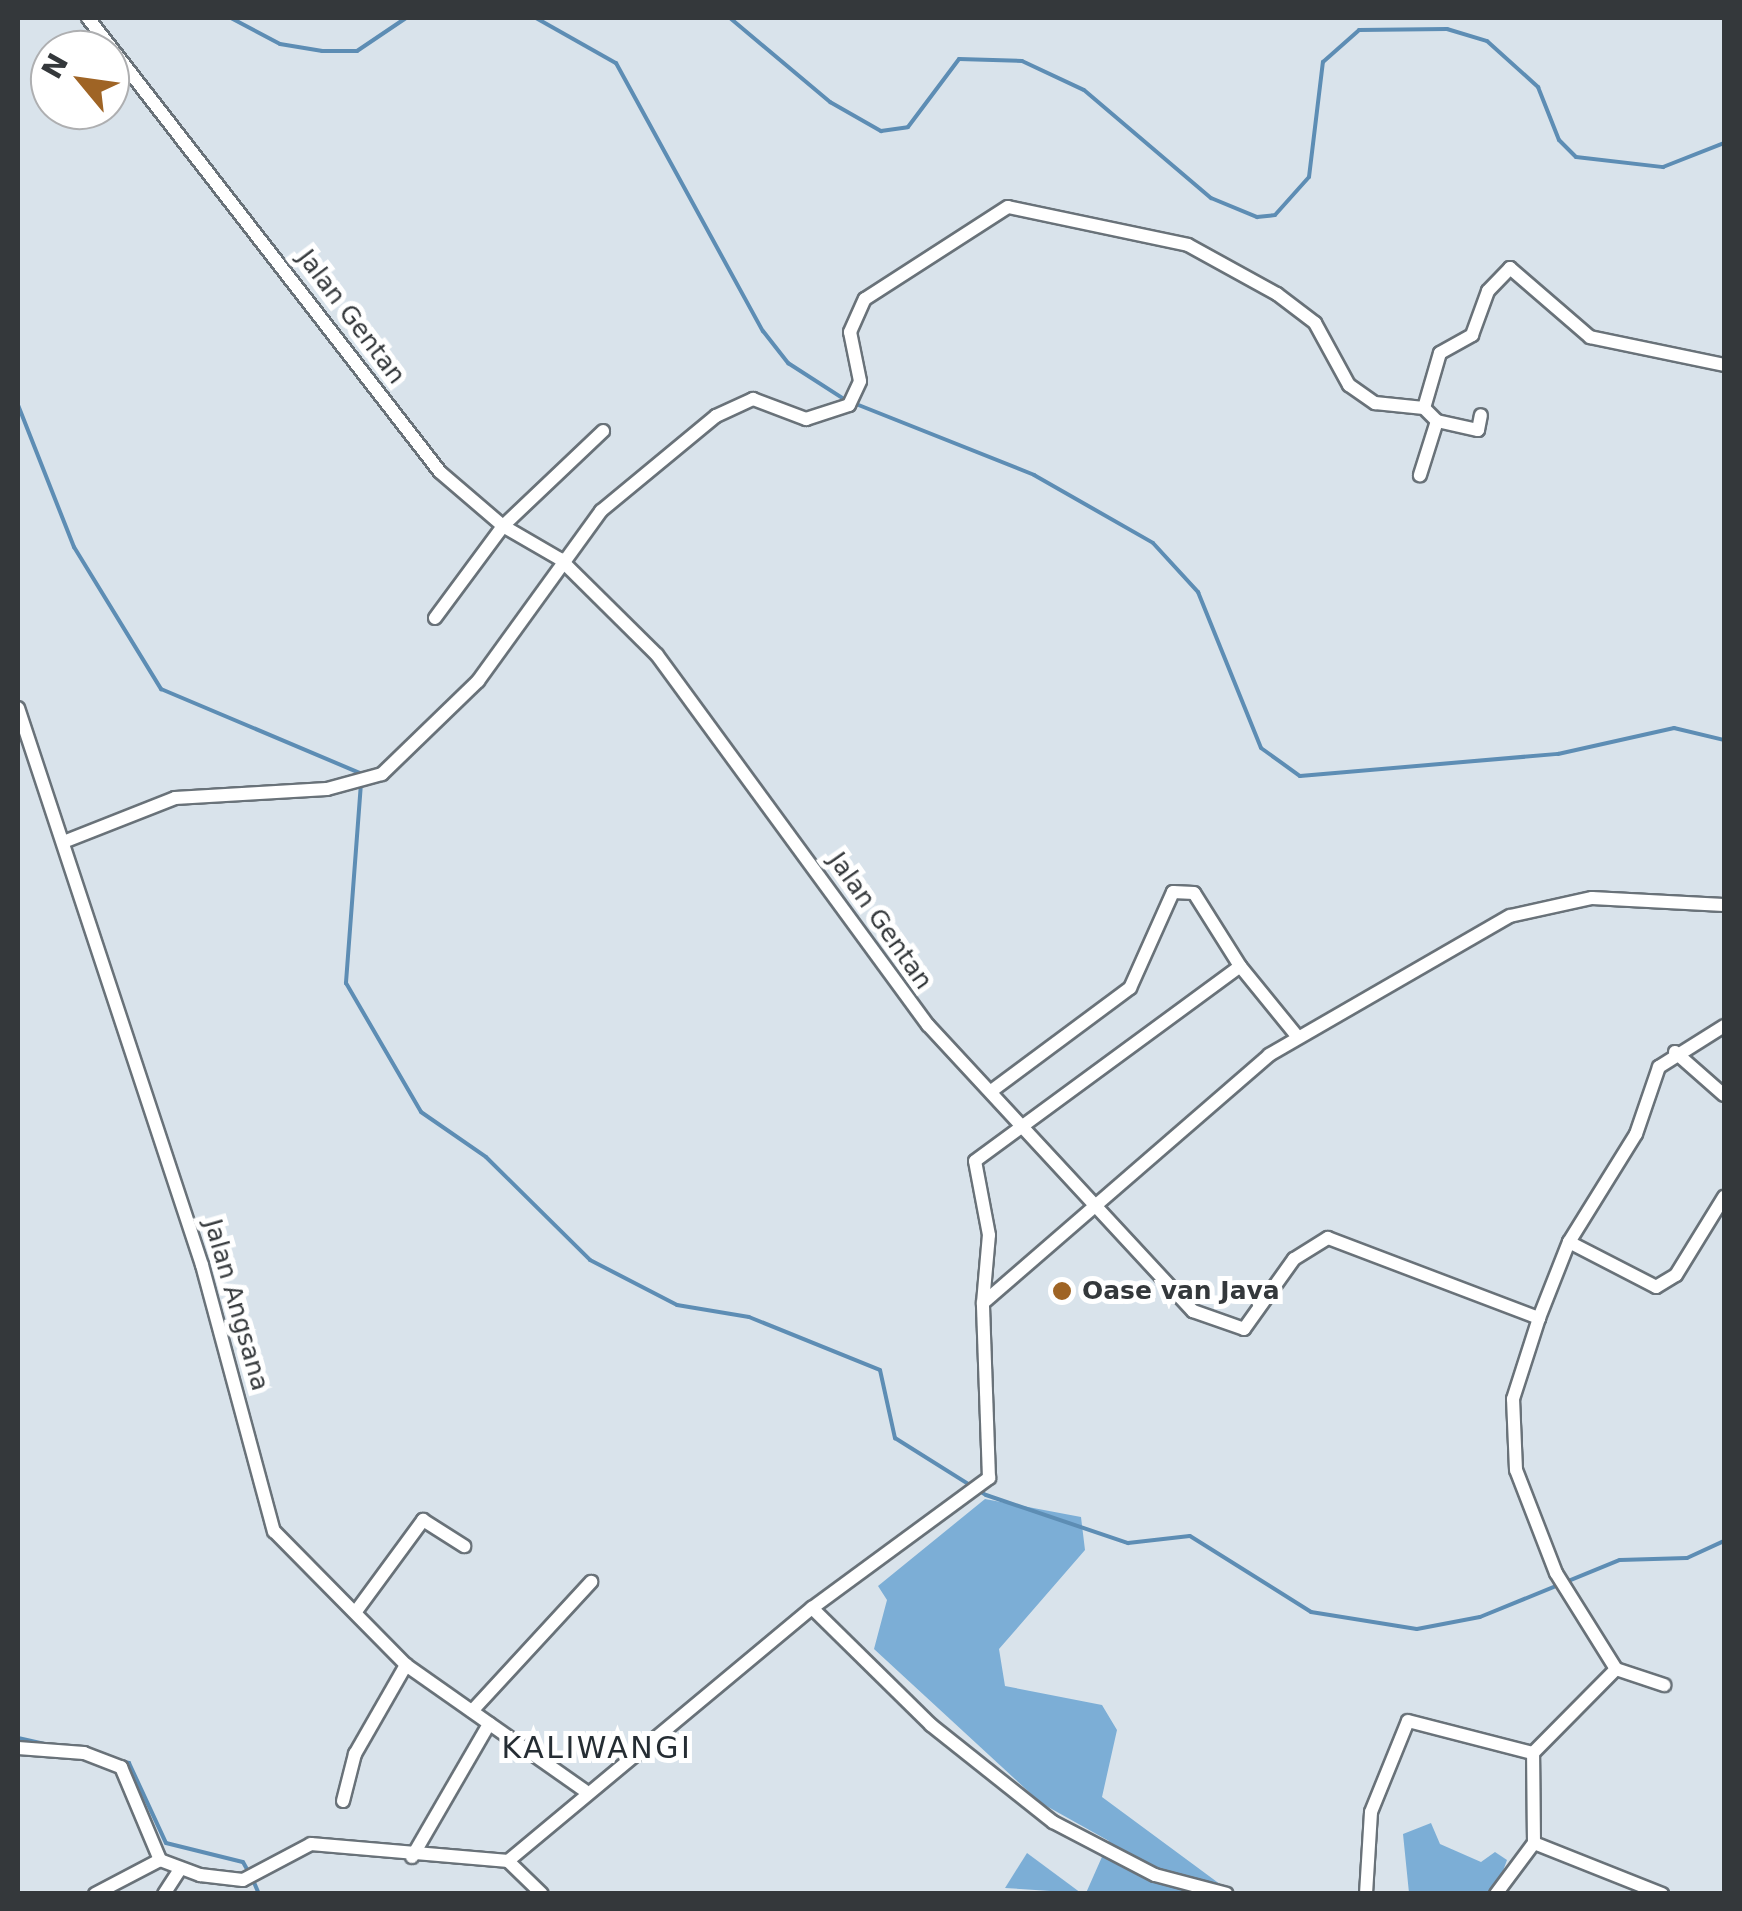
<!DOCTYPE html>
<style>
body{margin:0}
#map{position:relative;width:1742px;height:1911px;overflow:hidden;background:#d9e3eb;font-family:"DejaVu Sans",sans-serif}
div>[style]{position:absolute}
.forest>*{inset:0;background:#7caed6}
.stream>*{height:4px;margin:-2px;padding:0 2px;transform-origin:2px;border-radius:2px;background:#5d8db4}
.roads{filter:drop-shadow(2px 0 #697279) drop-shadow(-2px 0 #697279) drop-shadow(0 2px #697279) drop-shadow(0 -2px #697279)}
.minor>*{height:12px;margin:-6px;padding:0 6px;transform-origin:6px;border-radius:6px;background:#fff}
.dots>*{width:28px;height:28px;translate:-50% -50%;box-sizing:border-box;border:5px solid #fff;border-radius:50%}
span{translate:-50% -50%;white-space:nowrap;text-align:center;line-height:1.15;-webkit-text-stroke:10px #fff;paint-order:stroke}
.street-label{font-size:25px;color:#34383b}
.poi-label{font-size:25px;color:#34383b;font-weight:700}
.left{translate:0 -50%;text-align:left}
.quarter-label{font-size:30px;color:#252d33;letter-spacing:2.5px}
.frame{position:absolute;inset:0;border:20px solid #34383b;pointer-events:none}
.north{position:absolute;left:30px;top:30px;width:100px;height:100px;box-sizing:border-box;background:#fff;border:2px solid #aeafb1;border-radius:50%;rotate:299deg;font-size:28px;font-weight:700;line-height:40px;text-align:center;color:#34383b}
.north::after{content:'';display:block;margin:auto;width:35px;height:45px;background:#9f6425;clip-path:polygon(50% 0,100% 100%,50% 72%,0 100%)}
</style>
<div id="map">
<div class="forest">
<div style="clip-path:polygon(985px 1499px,1081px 1517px,1085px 1550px,999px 1649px,1005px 1686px,1102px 1705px,1117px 1730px,1102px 1797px,1232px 1893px,1086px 1893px,1109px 1841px,1041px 1803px,874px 1649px,887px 1600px,878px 1586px)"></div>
<div style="clip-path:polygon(1431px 1823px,1440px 1844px,1481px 1862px,1495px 1852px,1507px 1860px,1495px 1893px,1409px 1893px,1403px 1834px)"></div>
<div style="clip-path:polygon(1027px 1853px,1081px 1893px,1005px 1888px)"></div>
</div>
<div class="stream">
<div style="left:231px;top:18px;width:55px;rotate:28deg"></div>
<div style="left:280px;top:44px;width:43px;rotate:9.5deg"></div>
<div style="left:322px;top:51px;width:35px"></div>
<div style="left:357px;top:51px;width:59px;rotate:-34deg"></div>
<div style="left:536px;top:18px;width:92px;rotate:29.4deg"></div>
<div style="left:616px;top:63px;width:306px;rotate:61.3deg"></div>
<div style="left:763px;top:331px;width:41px;rotate:52deg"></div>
<div style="left:788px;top:363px;width:70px;rotate:32.8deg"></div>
<div style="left:730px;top:18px;width:131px;rotate:40deg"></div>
<div style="left:830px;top:102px;width:59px;rotate:29.6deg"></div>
<div style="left:881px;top:131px;width:27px;rotate:-8deg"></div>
<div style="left:908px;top:127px;width:85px;rotate:-53.1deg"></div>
<div style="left:959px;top:59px;width:63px;rotate:1.8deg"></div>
<div style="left:1022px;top:61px;width:68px;rotate:25.1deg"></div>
<div style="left:1084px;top:90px;width:167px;rotate:40.4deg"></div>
<div style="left:1211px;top:198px;width:50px;rotate:22.4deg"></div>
<div style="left:1257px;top:217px;width:18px;rotate:-6deg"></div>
<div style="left:1275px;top:215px;width:51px;rotate:-48.2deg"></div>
<div style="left:1309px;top:177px;width:116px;rotate:-83.1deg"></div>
<div style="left:1323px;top:62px;width:48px;rotate:-41.6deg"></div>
<div style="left:1359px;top:30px;width:88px;rotate:-0.7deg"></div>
<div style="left:1447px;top:29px;width:42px;rotate:16.7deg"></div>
<div style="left:1487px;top:41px;width:69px;rotate:42deg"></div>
<div style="left:1538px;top:87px;width:57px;rotate:68.4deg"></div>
<div style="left:1559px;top:140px;width:24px;rotate:45deg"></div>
<div style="left:1576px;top:157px;width:88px;rotate:6.6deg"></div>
<div style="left:1663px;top:167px;width:66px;rotate:-21.5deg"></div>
<div style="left:856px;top:404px;width:192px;rotate:21.7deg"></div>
<div style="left:1034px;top:475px;width:137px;rotate:29.7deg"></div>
<div style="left:1153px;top:543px;width:67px;rotate:47.4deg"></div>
<div style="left:1198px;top:592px;width:168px;rotate:68deg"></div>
<div style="left:1261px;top:748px;width:48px;rotate:35.7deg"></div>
<div style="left:1300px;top:776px;width:259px;rotate:-4.9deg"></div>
<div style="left:1558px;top:754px;width:119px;rotate:-12.6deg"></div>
<div style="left:1674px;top:728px;width:51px;rotate:13.5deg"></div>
<div style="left:18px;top:405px;width:153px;rotate:68.5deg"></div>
<div style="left:74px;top:547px;width:167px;rotate:58.5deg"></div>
<div style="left:161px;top:689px;width:218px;rotate:22.9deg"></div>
<div style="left:361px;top:783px;width:201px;rotate:94.3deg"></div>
<div style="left:346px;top:983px;width:149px;rotate:59.8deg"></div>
<div style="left:421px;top:1112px;width:79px;rotate:34.7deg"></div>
<div style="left:486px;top:1157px;width:146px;rotate:44.7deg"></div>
<div style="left:590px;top:1260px;width:98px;rotate:27.3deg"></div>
<div style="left:677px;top:1305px;width:73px;rotate:9.5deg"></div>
<div style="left:749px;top:1317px;width:141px;rotate:22deg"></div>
<div style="left:880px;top:1370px;width:70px;rotate:77.6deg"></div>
<div style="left:895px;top:1438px;width:107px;rotate:32.1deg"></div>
<div style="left:986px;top:1495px;width:150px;rotate:18.7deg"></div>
<div style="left:1128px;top:1543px;width:62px;rotate:-6.4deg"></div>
<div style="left:1190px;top:1536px;width:143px;rotate:32.1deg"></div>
<div style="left:1311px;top:1612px;width:107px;rotate:9.1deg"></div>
<div style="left:1417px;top:1629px;width:64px;rotate:-10.8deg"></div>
<div style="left:1480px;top:1617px;width:151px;rotate:-22.2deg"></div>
<div style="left:1620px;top:1560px;width:67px;rotate:-1.7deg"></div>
<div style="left:1687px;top:1558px;width:41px;rotate:-24.7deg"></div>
<div style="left:18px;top:1738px;width:114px;rotate:12.7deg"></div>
<div style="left:129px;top:1763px;width:88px;rotate:65.2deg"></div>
<div style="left:166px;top:1843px;width:79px;rotate:13.9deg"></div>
<div style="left:243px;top:1862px;width:10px;rotate:61deg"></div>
<div style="left:253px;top:1880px;width:15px;rotate:67deg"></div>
</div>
<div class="roads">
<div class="minor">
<div style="left:88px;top:18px;width:574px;rotate:52.21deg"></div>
<div style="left:440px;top:472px;width:83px;rotate:40.6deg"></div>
<div style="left:503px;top:526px;width:66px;rotate:30.1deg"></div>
<div style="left:560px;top:559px;width:136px;rotate:44.7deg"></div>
<div style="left:657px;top:655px;width:459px;rotate:53.8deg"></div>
<div style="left:928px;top:1025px;width:390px;rotate:47.2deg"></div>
<div style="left:1193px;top:1311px;width:54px;rotate:19.4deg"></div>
<div style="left:1244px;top:1329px;width:86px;rotate:-54.5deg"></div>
<div style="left:1294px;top:1259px;width:40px;rotate:-32deg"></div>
<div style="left:1328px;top:1238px;width:226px;rotate:20.8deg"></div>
<div style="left:1539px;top:1318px;width:82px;rotate:-68.5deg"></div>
<div style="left:1569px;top:1242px;width:98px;rotate:27.3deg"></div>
<div style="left:1656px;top:1287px;width:23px;rotate:-31deg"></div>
<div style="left:1676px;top:1275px;width:92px;rotate:-58.4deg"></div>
<div style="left:1424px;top:408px;width:57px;rotate:-73.8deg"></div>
<div style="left:1440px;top:353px;width:37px;rotate:-29deg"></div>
<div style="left:1472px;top:335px;width:47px;rotate:-70deg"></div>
<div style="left:1488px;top:291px;width:32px;rotate:-46deg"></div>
<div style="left:1510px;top:268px;width:106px;rotate:40.8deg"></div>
<div style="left:1590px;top:337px;width:137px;rotate:11.8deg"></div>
<div style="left:1437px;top:421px;width:42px;rotate:12.4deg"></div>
<div style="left:1478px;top:430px;width:15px;rotate:-79deg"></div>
<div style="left:435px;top:618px;width:114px;rotate:-53.5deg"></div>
<div style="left:503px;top:526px;width:138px;rotate:-43.5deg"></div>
<div style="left:18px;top:708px;width:587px;rotate:71.72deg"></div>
<div style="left:202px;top:1265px;width:276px;rotate:74.9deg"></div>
<div style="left:274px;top:1531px;width:188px;rotate:45.4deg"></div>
<div style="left:406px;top:1665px;width:218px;rotate:35.1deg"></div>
<div style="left:66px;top:841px;width:117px;rotate:-21.5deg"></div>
<div style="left:175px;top:798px;width:152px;rotate:-3.4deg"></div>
<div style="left:327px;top:789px;width:57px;rotate:-15.3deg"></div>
<div style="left:382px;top:774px;width:134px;rotate:-44.1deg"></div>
<div style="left:478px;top:681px;width:210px;rotate:-54.1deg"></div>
<div style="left:601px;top:511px;width:149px;rotate:-39.6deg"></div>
<div style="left:716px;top:416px;width:41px;rotate:-24.7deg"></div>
<div style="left:753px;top:399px;width:57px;rotate:20.7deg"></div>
<div style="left:806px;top:419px;width:45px;rotate:-18deg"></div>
<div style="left:849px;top:405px;width:26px;rotate:-65deg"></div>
<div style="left:860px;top:381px;width:50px;rotate:-101.5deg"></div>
<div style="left:850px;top:332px;width:36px;rotate:-66deg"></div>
<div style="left:865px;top:299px;width:170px;rotate:-32.8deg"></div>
<div style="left:1008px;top:207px;width:184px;rotate:11.9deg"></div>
<div style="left:1188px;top:245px;width:102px;rotate:28.8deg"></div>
<div style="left:1277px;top:294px;width:48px;rotate:37.3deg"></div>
<div style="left:1315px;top:323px;width:71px;rotate:61.3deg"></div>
<div style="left:1349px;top:385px;width:32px;rotate:35deg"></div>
<div style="left:1375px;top:403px;width:49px;rotate:5.8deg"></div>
<div style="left:1424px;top:408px;width:18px;rotate:45deg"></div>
<div style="left:1437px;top:421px;width:57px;rotate:107.5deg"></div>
<div style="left:1240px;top:966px;width:89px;rotate:50.9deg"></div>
<div style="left:1675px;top:1052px;width:65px;rotate:41.3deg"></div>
<div style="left:1569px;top:1242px;width:127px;rotate:-58.2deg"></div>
<div style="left:1636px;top:1134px;width:71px;rotate:-71.1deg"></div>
<div style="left:1659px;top:1067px;width:77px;rotate:-32.2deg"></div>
<div style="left:983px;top:1303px;width:68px;rotate:-85deg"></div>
<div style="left:989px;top:1235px;width:75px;rotate:-100.7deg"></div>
<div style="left:975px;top:1161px;width:329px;rotate:-36.3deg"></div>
<div style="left:1240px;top:966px;width:86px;rotate:-122.2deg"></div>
<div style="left:1194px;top:893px;width:21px;rotate:-177deg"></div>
<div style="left:1173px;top:892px;width:105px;rotate:114.1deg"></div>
<div style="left:1130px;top:988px;width:169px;rotate:143.4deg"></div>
<div style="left:812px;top:1608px;width:220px;rotate:-36.3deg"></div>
<div style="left:989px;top:1478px;width:175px;rotate:-92deg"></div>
<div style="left:983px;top:1303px;width:379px;rotate:-40.9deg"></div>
<div style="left:1269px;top:1055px;width:278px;rotate:-30deg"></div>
<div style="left:1510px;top:916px;width:84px;rotate:-12.4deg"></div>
<div style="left:1592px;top:898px;width:132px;rotate:3deg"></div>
<div style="left:357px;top:1610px;width:112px;rotate:-53.7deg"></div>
<div style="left:423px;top:1520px;width:49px;rotate:32.4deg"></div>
<div style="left:1616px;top:1669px;width:51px;rotate:18.4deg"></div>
<div style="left:472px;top:1711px;width:176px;rotate:-47.3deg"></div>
<div style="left:18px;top:1748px;width:66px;rotate:4.3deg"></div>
<div style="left:84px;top:1753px;width:40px;rotate:21deg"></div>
<div style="left:121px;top:1767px;width:101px;rotate:67.2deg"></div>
<div style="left:160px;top:1860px;width:43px;rotate:20.6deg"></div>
<div style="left:200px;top:1875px;width:43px;rotate:6.6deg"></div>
<div style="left:243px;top:1880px;width:77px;rotate:-27.9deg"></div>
<div style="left:311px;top:1844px;width:198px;rotate:4.9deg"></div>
<div style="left:508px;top:1861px;width:396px;rotate:-39.8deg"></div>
<div style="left:812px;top:1608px;width:167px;rotate:44.5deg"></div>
<div style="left:931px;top:1725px;width:156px;rotate:38.5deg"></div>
<div style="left:1053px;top:1822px;width:115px;rotate:27.5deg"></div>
<div style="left:1155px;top:1875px;width:74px;rotate:14.8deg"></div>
<div style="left:343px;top:1801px;width:49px;rotate:-75.7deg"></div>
<div style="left:355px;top:1754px;width:103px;rotate:-60.2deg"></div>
<div style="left:1534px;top:1843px;width:90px;rotate:-90.6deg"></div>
<div style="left:1533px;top:1753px;width:118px;rotate:-45.3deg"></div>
<div style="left:1616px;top:1669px;width:113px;rotate:-122deg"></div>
<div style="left:1556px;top:1573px;width:110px;rotate:-111.2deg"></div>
<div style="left:1516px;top:1470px;width:71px;rotate:-92.4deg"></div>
<div style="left:1513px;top:1399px;width:85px;rotate:-72.2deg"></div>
<div style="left:412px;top:1857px;width:154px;rotate:-59.9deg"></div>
<div style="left:508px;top:1861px;width:47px;rotate:44.1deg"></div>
<div style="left:95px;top:1894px;width:73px;rotate:-27.6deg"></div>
<div style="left:164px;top:1894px;width:30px;rotate:-57deg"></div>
<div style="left:1366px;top:1894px;width:82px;rotate:-86.5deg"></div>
<div style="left:1371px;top:1812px;width:98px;rotate:-67.9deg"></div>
<div style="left:1408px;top:1721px;width:129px;rotate:14.4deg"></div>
<div style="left:1496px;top:1894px;width:64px;rotate:-53.3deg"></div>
<div style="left:1534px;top:1843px;width:138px;rotate:21.7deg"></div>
</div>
</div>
<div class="dots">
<div style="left:1062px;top:1291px;background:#9f6425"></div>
</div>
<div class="street-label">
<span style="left:351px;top:317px;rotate:53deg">Jalan Gentan</span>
<span style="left:880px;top:921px;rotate:55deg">Jalan Gentan</span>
<span style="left:236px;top:1305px;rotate:74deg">Jalan Angsana</span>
</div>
<div class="poi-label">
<span class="left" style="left:1082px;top:1291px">Oase van Java</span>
</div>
<div class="quarter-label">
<span style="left:597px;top:1748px">KALIWANGI</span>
</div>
<div class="frame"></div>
<div class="north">N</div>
</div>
